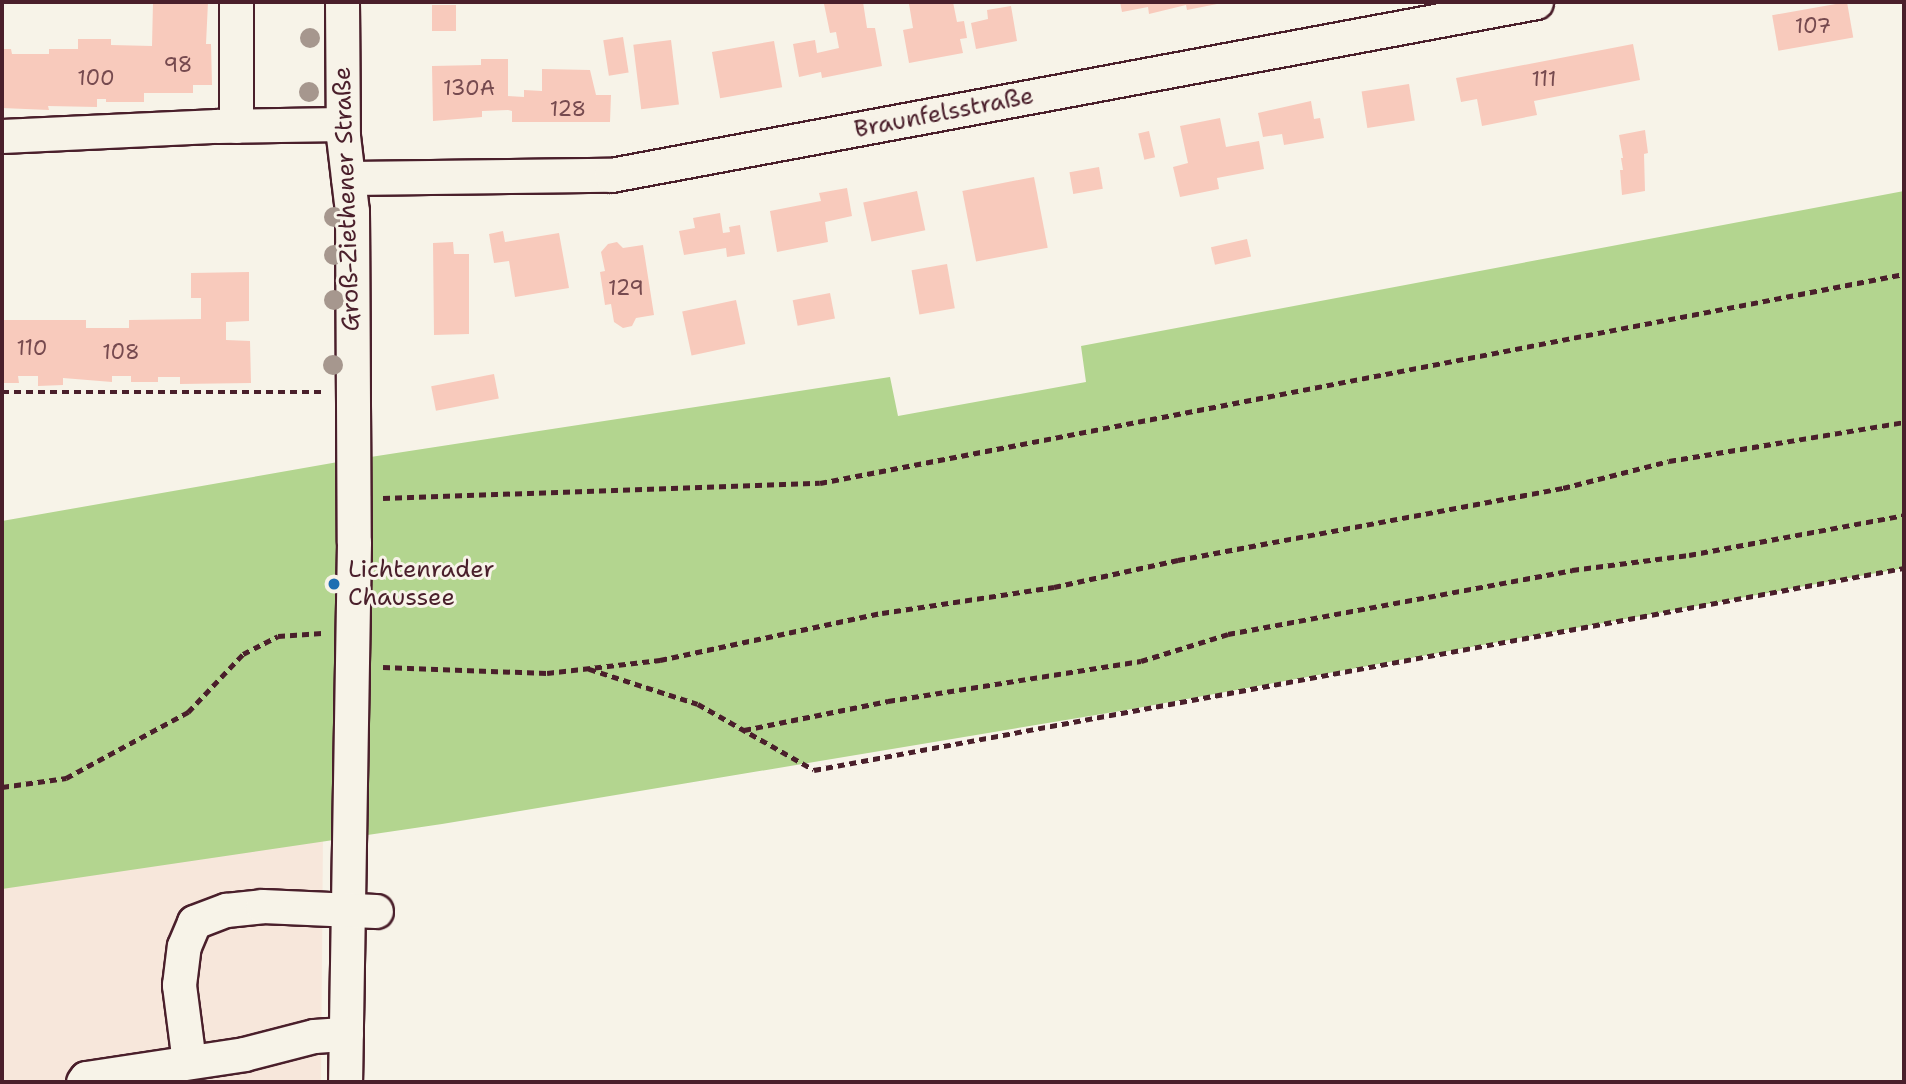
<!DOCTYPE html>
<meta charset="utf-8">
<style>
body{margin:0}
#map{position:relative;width:1906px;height:1084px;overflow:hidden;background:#f7f3e8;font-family:"Shantell Sans",sans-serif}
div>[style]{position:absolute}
.built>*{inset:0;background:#f7e7db}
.green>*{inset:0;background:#b3d58f}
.building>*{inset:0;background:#f8cabc;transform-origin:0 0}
.path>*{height:4.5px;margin-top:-2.25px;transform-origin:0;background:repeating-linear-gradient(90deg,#4a1f2b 0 7px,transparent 0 12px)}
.roads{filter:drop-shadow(2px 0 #4a1f2b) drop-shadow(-2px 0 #4a1f2b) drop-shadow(0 2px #4a1f2b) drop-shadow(0 -2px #4a1f2b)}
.minor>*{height:33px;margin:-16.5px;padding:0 16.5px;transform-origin:16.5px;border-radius:16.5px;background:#f7f3e8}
.trees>*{width:20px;height:20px;margin:-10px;border-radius:50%;background:#a6978e}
.dots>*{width:19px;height:19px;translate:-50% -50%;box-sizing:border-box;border:4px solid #f7f3e8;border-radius:50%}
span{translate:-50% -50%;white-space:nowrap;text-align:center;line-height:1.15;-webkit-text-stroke:6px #f7f3e8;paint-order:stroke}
.number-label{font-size:21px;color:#764a4f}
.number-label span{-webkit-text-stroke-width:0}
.street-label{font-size:24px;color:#4a1f2b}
.poi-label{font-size:24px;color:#4a1f2b}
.left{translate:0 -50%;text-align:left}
.frame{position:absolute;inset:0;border:4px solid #4a1f2b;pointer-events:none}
</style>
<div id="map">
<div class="built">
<div style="clip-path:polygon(323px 834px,321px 1082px,2px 1082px,2px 884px)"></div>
</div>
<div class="green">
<div style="clip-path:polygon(1904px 191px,1904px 568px,1132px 709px,442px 824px,2px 889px,2px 521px,338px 462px,890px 377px,898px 416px,1086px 382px,1081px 346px)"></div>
</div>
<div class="building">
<div style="clip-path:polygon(153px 2px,208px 2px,206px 44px,211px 44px,212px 85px,193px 85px,193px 93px,144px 93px,144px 102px,106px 102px,106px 99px,97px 99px,97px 107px,48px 106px,49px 110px,2px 108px,2px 49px,11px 49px,12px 54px,49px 54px,49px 49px,78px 49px,78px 39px,111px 39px,111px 45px,152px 46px)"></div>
<div style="clip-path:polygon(834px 2px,863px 2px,867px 28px,875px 28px,882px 66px,822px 78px,821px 72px,799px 77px,793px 44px,815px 40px,817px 53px,839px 48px,836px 32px,830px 33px,824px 4px)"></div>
<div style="clip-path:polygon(922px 2px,953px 2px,957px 22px,964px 21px,967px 38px,960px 39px,963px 53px,909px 63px,903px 30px,913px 28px,909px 4px)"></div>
<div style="clip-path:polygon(1120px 2px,1221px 2px,1222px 3px,1187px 10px,1186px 5px,1149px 14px,1148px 7px,1122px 12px)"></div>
<div style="left:1847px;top:2px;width:36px;height:76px;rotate:80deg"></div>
<div style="left:432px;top:5px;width:24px;height:26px"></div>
<div style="clip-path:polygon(1011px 6px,1017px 41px,976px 49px,971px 23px,988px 19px,987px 10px)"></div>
<div style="left:623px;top:37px;width:36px;height:20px;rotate:81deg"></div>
<div style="left:671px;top:40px;width:65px;height:38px;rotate:83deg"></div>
<div style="left:774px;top:41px;width:47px;height:63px;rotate:80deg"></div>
<div style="clip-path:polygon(1633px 44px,1640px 80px,1534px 101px,1537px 115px,1482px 126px,1477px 99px,1461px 102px,1456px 78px)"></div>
<div style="clip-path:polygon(481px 59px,508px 59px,508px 96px,524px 97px,524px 90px,542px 91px,542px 69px,590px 70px,596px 95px,611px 95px,610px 122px,512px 122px,512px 111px,508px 110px,482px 111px,482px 117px,433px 121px,432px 66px,481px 65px)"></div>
<div style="left:1409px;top:84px;width:37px;height:48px;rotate:81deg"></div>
<div style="clip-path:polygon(1311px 101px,1314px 119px,1320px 118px,1324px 138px,1284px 145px,1282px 134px,1263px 137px,1258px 113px)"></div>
<div style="clip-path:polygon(1220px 118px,1226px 147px,1259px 141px,1264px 169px,1217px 178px,1219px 189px,1180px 197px,1173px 167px,1188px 163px,1180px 126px)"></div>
<div style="clip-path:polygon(1645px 130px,1648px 153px,1644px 154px,1645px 191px,1622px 195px,1620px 170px,1623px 170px,1621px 158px,1623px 158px,1619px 135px)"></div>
<div style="left:1149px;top:131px;width:27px;height:11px;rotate:77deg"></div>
<div style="left:1099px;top:167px;width:22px;height:30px;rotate:80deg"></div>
<div style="left:1034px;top:177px;width:72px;height:73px;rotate:79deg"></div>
<div style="clip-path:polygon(847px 188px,852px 216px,825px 222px,828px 242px,777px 252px,770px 211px,821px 201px,819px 193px)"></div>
<div style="left:917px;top:191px;width:40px;height:55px;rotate:78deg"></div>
<div style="clip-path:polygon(720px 213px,723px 233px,730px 232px,729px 227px,740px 225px,745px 254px,727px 257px,726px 248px,684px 255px,679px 231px,695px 228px,693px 218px)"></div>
<div style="clip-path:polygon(503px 231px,505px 242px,559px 233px,569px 288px,515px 297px,509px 261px,494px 263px,489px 234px)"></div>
<div style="left:1247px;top:239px;width:18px;height:37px;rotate:77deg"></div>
<div style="clip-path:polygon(453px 242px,454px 254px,469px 254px,469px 334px,434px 335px,433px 243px)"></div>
<div style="clip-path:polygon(617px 242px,623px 248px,643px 245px,654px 315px,636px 318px,632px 326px,623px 328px,614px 322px,611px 304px,605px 305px,600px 272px,605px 271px,601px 252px,608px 244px)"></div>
<div style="left:947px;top:264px;width:45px;height:36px;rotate:80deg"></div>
<div style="clip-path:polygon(249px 272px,249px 321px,226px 322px,226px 340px,250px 341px,251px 383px,180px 384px,180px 377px,158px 377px,158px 382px,131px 382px,131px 376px,112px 376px,112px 382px,63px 378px,63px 385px,38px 386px,38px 376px,18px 376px,19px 383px,2px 383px,2px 320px,86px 320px,86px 328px,129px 328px,129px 320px,201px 319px,201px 298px,191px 298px,191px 273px)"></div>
<div style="left:830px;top:293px;width:26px;height:38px;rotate:79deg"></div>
<div style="left:736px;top:300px;width:45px;height:55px;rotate:78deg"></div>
<div style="left:494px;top:374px;width:25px;height:64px;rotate:79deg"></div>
</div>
<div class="path">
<div style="left:2px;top:392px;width:320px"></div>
<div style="left:383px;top:498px;width:437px;rotate:-2deg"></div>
<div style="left:820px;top:483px;width:1104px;rotate:-10.91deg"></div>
<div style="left:383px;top:667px;width:164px;rotate:2.1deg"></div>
<div style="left:547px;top:673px;width:114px;rotate:-6.6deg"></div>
<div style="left:660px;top:660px;width:227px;rotate:-12deg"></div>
<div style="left:882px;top:613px;width:174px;rotate:-8.6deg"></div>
<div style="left:1054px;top:587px;width:127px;rotate:-12.3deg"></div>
<div style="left:1178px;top:560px;width:392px;rotate:-10.6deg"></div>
<div style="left:1563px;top:488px;width:109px;rotate:-14.3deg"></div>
<div style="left:1669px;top:461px;width:238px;rotate:-9.4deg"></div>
<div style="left:589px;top:669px;width:114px;rotate:17.8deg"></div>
<div style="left:698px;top:704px;width:133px;rotate:29.6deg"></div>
<div style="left:814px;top:770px;width:1109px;rotate:-10.5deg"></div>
<div style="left:744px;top:730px;width:147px;rotate:-11.4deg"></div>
<div style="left:888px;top:701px;width:256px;rotate:-9deg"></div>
<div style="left:1141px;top:661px;width:91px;rotate:-17.2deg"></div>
<div style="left:1228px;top:634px;width:350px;rotate:-10.5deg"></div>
<div style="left:1572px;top:570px;width:118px;rotate:-7.3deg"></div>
<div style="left:1689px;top:555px;width:219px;rotate:-10.5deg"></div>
<div style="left:2px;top:787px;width:65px;rotate:-8deg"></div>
<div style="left:66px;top:778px;width:139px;rotate:-28.4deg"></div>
<div style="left:188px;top:712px;width:80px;rotate:-46.5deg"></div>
<div style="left:243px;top:654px;width:39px;rotate:-27deg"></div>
<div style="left:278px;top:636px;width:44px;rotate:-3.9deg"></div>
</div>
<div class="roads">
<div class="minor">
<div style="left:342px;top:2px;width:134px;rotate:89.6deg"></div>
<div style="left:343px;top:136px;width:76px;rotate:83.2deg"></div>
<div style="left:352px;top:211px;width:331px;rotate:89.7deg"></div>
<div style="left:354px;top:542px;width:540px;rotate:90.95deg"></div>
<div style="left:236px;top:126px;width:124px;rotate:-90deg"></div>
<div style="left:2px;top:136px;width:215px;rotate:-2.7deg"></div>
<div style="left:217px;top:126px;width:125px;rotate:-0.9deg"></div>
<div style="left:348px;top:178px;width:263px;rotate:-0.7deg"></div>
<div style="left:611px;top:175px;width:941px;rotate:-10.59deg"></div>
<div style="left:189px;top:1062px;width:78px;rotate:-97.4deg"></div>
<div style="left:179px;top:985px;width:39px;rotate:-83deg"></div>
<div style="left:184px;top:946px;width:26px;rotate:-67deg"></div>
<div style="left:194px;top:922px;width:34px;rotate:-21deg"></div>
<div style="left:226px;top:910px;width:36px;rotate:-6deg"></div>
<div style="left:262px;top:906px;width:114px;rotate:2.5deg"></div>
<div style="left:83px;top:1082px;width:5px;rotate:-53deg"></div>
<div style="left:86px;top:1078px;width:160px;rotate:-8.6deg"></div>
<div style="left:244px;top:1054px;width:72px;rotate:-14.4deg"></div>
<div style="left:314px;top:1036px;width:32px;rotate:-4deg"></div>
</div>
</div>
<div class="trees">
<div style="left:310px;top:38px"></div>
<div style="left:309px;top:92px"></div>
<div style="left:334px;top:217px"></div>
<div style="left:334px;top:255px"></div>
<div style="left:334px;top:300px"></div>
<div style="left:333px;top:365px"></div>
</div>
<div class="dots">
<div style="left:334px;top:584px;background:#1f6fb2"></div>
</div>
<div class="number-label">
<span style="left:1813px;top:26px">107</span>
<span style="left:178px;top:65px">98</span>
<span style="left:96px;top:78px">100</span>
<span style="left:1544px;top:79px">111</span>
<span style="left:469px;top:88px">130A</span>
<span style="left:568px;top:109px">128</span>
<span style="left:626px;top:288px">129</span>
<span style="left:32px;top:348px">110</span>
<span style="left:121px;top:352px">108</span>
</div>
<div class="street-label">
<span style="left:944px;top:113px;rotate:-11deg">Braunfelsstraße</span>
<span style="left:347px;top:199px;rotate:-92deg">Groß-Ziethener Straße</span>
</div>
<div class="poi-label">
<span class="left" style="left:348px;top:584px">Lichtenrader<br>Chaussee</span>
</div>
<div class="frame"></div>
</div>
